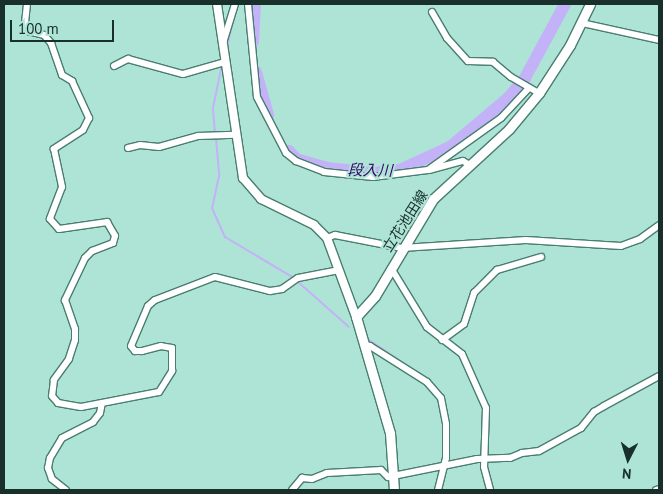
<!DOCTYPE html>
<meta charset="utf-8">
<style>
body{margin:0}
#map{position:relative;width:663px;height:494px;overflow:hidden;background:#ade4d5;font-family:"PT Sans","Noto Sans JP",sans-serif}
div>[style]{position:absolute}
.stream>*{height:2px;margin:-1px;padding:0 1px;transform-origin:1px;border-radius:1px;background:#c4b2f8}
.river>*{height:12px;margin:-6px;padding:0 6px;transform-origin:6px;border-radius:6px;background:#c4b2f8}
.roads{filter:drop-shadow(1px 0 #497d70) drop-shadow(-1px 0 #497d70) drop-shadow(0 1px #497d70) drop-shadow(0 -1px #497d70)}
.minor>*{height:6px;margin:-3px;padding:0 3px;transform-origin:3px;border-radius:3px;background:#fff}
.tertiary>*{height:8px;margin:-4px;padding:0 4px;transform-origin:4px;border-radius:4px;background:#fff}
.secondary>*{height:9px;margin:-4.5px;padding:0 4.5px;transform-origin:4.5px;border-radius:4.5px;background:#fff}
span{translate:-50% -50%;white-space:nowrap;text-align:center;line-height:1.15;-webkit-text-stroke:4px #ade4d5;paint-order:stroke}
.street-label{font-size:14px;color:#192f29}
.water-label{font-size:15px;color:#37056e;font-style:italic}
.frame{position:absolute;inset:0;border:5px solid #192f29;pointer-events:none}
.north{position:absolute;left:603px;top:434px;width:50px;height:50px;-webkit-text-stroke:4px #ade4d5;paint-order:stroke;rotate:185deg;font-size:14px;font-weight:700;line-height:20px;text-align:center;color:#192f29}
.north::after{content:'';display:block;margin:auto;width:18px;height:22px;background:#192f29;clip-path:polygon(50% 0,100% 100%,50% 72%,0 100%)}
.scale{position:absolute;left:10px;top:20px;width:104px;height:22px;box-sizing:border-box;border:2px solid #192f29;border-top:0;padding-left:6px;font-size:15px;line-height:18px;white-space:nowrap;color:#192f29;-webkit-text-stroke:4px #ade4d5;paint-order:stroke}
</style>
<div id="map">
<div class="stream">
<div style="left:227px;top:47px;width:35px;rotate:-77deg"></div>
<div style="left:215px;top:133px;width:25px;rotate:-95deg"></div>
<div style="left:213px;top:108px;width:45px;rotate:-78.4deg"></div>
<div style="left:216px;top:138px;width:38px;rotate:85deg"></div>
<div style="left:219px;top:176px;width:33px;rotate:102deg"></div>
<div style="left:212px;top:208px;width:32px;rotate:66deg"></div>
<div style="left:225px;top:237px;width:80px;rotate:30.7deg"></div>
<div style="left:297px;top:281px;width:69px;rotate:41.5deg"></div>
<div style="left:369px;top:340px;width:40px;rotate:34deg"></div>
<div style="left:430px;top:382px;width:18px;rotate:47deg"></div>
</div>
<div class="river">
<div style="left:253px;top:42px;width:38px;rotate:-87deg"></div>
<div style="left:256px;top:72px;width:45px;rotate:74.4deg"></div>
<div style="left:289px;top:151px;width:11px;rotate:49deg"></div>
<div style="left:296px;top:159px;width:32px;rotate:16deg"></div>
<div style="left:327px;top:168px;width:48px;rotate:5.9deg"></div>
<div style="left:375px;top:173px;width:25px;rotate:-7deg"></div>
<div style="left:400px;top:170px;width:55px;rotate:-24.7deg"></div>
<div style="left:450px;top:147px;width:75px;rotate:-40.1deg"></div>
<div style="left:507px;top:99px;width:28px;rotate:-49deg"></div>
<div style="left:525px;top:78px;width:84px;rotate:-61.6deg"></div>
</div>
<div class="roads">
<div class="minor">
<div style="left:27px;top:4px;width:20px;rotate:96deg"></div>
<div style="left:25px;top:24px;width:8px;rotate:67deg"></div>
<div style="left:28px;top:31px;width:16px;rotate:14deg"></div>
<div style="left:44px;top:35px;width:11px;rotate:49deg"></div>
<div style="left:51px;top:43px;width:34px;rotate:71deg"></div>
<div style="left:62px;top:75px;width:12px;rotate:31deg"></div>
<div style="left:72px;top:81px;width:41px;rotate:65.3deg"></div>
<div style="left:89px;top:118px;width:13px;rotate:117deg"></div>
<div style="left:83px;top:130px;width:35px;rotate:147deg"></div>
<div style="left:54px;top:149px;width:39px;rotate:78deg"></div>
<div style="left:62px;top:187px;width:34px;rotate:111deg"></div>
<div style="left:50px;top:219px;width:13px;rotate:48deg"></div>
<div style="left:59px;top:229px;width:49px;rotate:-8.3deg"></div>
<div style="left:107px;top:222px;width:16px;rotate:60deg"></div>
<div style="left:115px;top:236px;width:7px;rotate:106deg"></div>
<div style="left:113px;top:243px;width:22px;rotate:159deg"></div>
<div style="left:92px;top:251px;width:10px;rotate:135deg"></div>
<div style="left:85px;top:258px;width:47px;rotate:115.5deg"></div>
<div style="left:65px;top:300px;width:31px;rotate:71deg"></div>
<div style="left:75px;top:329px;width:11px;rotate:90deg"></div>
<div style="left:75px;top:340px;width:20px;rotate:108deg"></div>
<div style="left:69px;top:359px;width:26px;rotate:126deg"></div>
<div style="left:54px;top:380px;width:16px;rotate:97deg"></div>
<div style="left:52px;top:396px;width:9px;rotate:49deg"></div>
<div style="left:58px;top:403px;width:23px;rotate:10deg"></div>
<div style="left:81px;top:407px;width:79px;rotate:-10.9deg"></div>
<div style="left:159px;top:392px;width:25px;rotate:-58deg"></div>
<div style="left:172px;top:371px;width:23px;rotate:-90deg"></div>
<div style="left:172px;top:348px;width:11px;rotate:-170deg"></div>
<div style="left:161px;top:346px;width:20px;rotate:165deg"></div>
<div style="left:142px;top:351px;width:7px;rotate:180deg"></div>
<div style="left:135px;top:351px;width:6px;rotate:-129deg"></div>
<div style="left:131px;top:346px;width:43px;rotate:-67deg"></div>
<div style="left:148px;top:306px;width:9px;rotate:-41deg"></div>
<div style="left:155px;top:300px;width:64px;rotate:-21deg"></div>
<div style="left:215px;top:277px;width:57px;rotate:14.3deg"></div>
<div style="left:270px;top:291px;width:12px;rotate:-9deg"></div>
<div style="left:282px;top:289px;width:19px;rotate:-35deg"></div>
<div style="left:298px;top:278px;width:42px;rotate:-11deg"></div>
<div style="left:248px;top:4px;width:93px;rotate:84.5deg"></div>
<div style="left:257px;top:97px;width:63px;rotate:62.6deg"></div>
<div style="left:286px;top:153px;width:13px;rotate:39deg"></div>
<div style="left:296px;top:161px;width:30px;rotate:21deg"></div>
<div style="left:324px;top:172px;width:49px;rotate:5.8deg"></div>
<div style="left:373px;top:177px;width:55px;rotate:-7.3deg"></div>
<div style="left:428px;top:170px;width:90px;rotate:-35.5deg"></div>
<div style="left:501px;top:118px;width:41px;rotate:-47deg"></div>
<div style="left:432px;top:12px;width:30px;rotate:60deg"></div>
<div style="left:447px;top:38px;width:31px;rotate:48deg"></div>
<div style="left:468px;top:61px;width:25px;rotate:2deg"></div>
<div style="left:493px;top:62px;width:23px;rotate:40deg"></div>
<div style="left:511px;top:77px;width:32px;rotate:30deg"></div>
<div style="left:582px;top:23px;width:79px;rotate:12.4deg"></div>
<div style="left:223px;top:43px;width:41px;rotate:-72.9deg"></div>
<div style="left:114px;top:66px;width:16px;rotate:-27deg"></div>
<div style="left:128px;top:59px;width:57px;rotate:15.3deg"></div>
<div style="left:183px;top:74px;width:44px;rotate:-15.9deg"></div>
<div style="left:128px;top:148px;width:12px;rotate:-14deg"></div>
<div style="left:140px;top:145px;width:19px;rotate:6deg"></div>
<div style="left:159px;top:147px;width:41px;rotate:-15.8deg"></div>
<div style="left:198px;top:136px;width:37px;rotate:-2deg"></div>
<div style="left:429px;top:170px;width:35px;rotate:-15deg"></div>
<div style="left:463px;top:161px;width:8px;rotate:30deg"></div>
<div style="left:327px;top:238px;width:9px;rotate:-21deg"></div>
<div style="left:335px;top:235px;width:68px;rotate:11deg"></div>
<div style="left:402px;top:248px;width:124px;rotate:-3.7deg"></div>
<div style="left:526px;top:240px;width:95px;rotate:3.6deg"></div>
<div style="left:621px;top:246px;width:20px;rotate:-20deg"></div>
<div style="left:640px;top:239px;width:24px;rotate:-36deg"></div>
<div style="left:391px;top:268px;width:69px;rotate:58.6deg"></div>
<div style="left:427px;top:327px;width:44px;rotate:37.6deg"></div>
<div style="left:462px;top:354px;width:59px;rotate:66deg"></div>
<div style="left:486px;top:408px;width:59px;rotate:91.9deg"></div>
<div style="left:484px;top:467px;width:24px;rotate:75deg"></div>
<div style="left:442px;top:340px;width:27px;rotate:-36deg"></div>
<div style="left:464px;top:324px;width:33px;rotate:-72deg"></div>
<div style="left:474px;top:293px;width:33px;rotate:-45deg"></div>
<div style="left:497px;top:270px;width:46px;rotate:-16.5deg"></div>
<div style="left:364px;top:345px;width:6px;rotate:9deg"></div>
<div style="left:370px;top:346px;width:67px;rotate:32.3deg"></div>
<div style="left:427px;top:382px;width:21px;rotate:49deg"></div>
<div style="left:441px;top:398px;width:26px;rotate:79deg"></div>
<div style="left:446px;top:424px;width:34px;rotate:90deg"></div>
<div style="left:446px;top:458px;width:33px;rotate:104deg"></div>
<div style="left:66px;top:490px;width:18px;rotate:-142deg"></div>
<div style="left:52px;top:479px;width:12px;rotate:-110deg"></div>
<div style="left:48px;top:468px;width:10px;rotate:-79deg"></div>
<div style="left:50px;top:458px;width:23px;rotate:-59deg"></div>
<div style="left:62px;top:438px;width:35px;rotate:-27deg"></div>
<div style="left:93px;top:422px;width:11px;rotate:-52deg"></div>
<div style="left:100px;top:413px;width:10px;rotate:-79deg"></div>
<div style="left:292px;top:490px;width:16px;rotate:-50deg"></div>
<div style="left:302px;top:478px;width:10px;rotate:6deg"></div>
<div style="left:312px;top:479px;width:16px;rotate:-22deg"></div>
<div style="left:327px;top:473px;width:54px;rotate:-3.2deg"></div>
<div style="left:381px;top:470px;width:10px;rotate:45deg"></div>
<div style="left:388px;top:477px;width:91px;rotate:-11.4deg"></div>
<div style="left:477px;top:459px;width:33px;rotate:-2deg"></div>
<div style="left:510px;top:458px;width:13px;rotate:-23deg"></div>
<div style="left:522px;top:453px;width:17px;rotate:-7deg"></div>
<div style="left:539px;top:451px;width:48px;rotate:-28.7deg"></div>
<div style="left:581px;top:428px;width:21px;rotate:-51deg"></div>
<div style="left:594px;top:412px;width:12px;rotate:-31deg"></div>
<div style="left:604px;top:406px;width:63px;rotate:-28.6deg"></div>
<div style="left:656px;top:490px;width:3px;rotate:-18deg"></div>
</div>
<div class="tertiary">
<div style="left:217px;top:4px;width:176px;rotate:81.5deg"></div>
<div style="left:243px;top:178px;width:28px;rotate:49deg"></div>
<div style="left:261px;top:199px;width:59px;rotate:26.1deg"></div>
<div style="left:314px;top:225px;width:18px;rotate:45deg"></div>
<div style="left:327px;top:238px;width:84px;rotate:69.8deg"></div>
</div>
<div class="secondary">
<div style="left:394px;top:490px;width:57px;rotate:-94deg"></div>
<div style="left:390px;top:433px;width:121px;rotate:-106.3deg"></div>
<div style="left:356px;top:317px;width:28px;rotate:-48deg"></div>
<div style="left:375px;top:296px;width:113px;rotate:-59.1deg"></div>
<div style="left:433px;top:199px;width:103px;rotate:-42.6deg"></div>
<div style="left:509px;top:129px;width:47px;rotate:-50.2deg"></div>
<div style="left:539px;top:93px;width:57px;rotate:-57.1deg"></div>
<div style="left:570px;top:45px;width:46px;rotate:-64deg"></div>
</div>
</div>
<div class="street-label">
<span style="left:405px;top:221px;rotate:-57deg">立花池田線</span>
</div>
<div class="water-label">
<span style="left:370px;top:170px;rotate:1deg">段入川</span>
</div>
<div class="frame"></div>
<div class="north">N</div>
<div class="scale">100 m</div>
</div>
